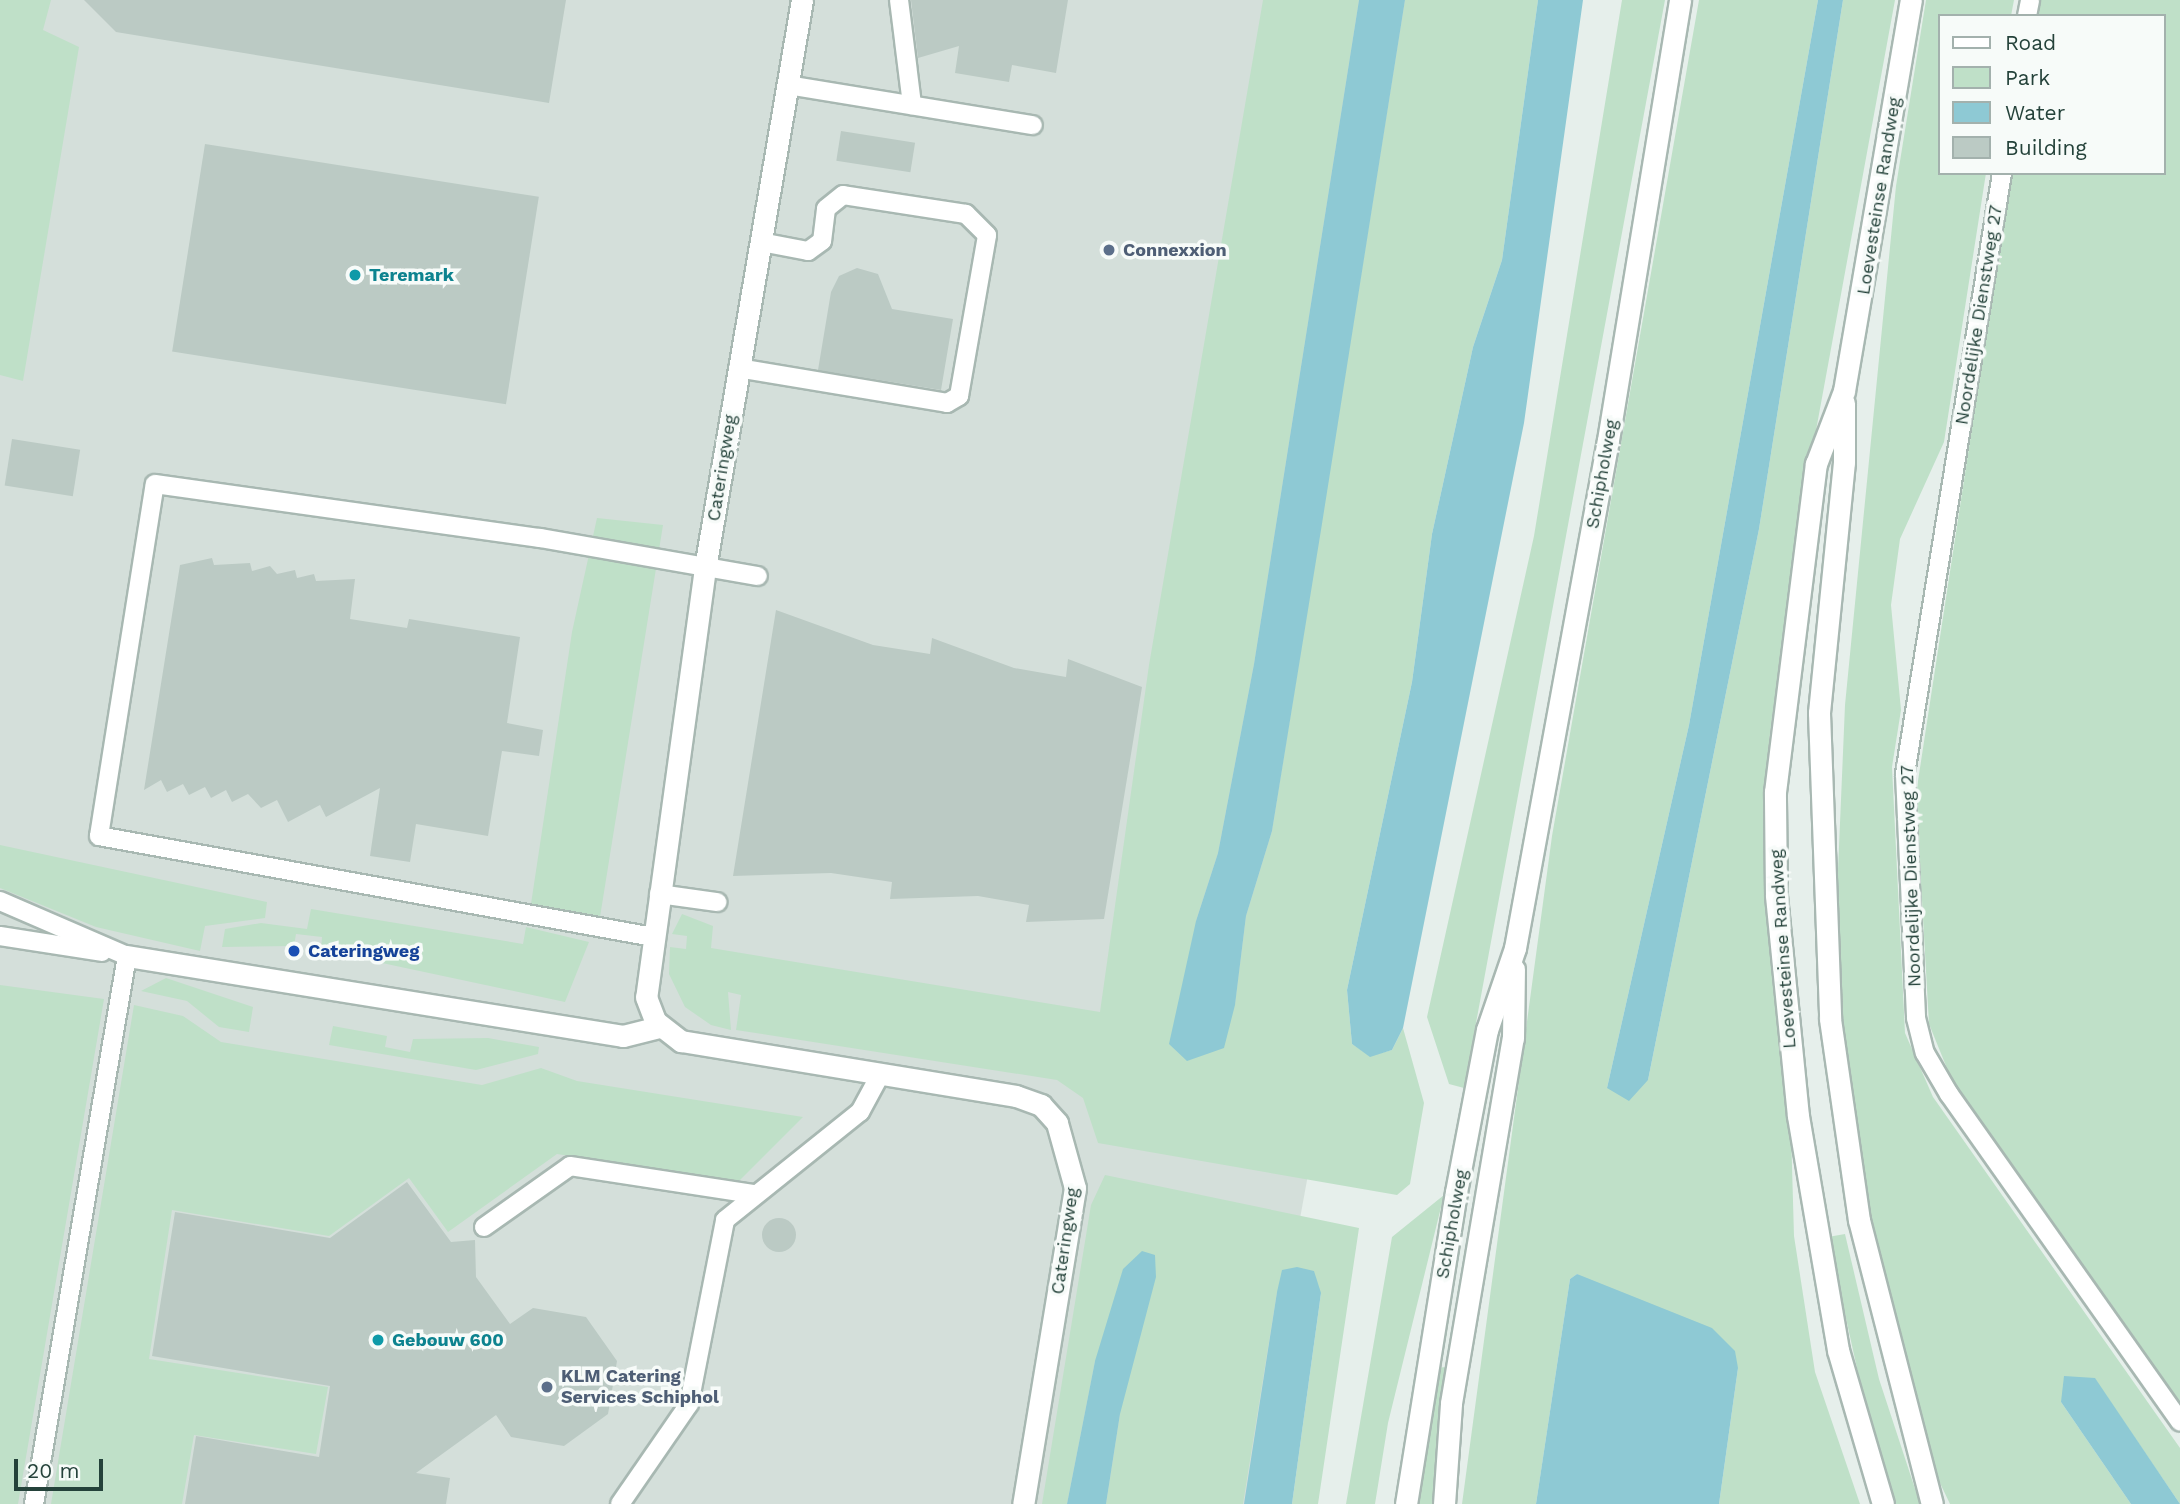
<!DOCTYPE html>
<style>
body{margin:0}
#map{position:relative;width:2180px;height:1504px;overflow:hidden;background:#e6efeb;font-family:"Work Sans",sans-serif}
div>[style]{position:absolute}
.built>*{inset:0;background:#d4dfda}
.green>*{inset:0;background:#bfe0c8}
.water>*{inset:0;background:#8ec9d4}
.building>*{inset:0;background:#bbcac4;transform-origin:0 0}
.round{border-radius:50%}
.roads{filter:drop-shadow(2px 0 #a8b8b2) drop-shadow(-2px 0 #a8b8b2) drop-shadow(0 2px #a8b8b2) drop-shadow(0 -2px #a8b8b2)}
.service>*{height:18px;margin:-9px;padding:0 9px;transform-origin:9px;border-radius:9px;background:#fff}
.minor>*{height:21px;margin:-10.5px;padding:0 10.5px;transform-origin:10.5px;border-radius:10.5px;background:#fff}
.tertiary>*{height:21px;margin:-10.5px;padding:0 10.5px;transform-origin:10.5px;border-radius:10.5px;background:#fff}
.secondary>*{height:21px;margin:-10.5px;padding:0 10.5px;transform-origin:10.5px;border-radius:10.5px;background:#fff}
.dots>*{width:19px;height:19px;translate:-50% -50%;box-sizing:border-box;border:4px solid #f7fbf9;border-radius:50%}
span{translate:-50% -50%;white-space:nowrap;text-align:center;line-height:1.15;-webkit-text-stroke:7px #f7fbf9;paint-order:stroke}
.street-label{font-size:18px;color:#24423a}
.service-label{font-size:18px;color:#4e5e75;font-weight:700}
.left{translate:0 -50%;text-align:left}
.culture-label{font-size:18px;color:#0d838f;font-weight:700}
.transit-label{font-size:18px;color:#164399;font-weight:700}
.legend{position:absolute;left:1938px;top:14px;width:228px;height:161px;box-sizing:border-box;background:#f7fbf9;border:2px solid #a3b1ad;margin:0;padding:9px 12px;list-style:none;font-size:21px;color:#24423a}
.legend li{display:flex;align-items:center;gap:14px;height:35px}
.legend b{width:35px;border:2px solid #a3b1ad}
.scale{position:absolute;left:14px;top:1459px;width:89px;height:32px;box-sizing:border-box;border:4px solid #24423a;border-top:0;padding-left:9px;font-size:21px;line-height:24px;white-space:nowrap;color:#24423a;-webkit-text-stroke:5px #f7fbf9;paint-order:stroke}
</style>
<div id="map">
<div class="built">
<div style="clip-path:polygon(0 0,1522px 0,1248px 1504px,0 1504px)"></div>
</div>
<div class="green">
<div style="clip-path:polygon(0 0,51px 0,43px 30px,79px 47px,23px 381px,0 375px)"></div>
<div style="clip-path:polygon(1263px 0,1359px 0,1254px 664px,1218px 853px,1196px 921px,1235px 1004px,1246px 916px,1272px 831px,1405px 0,1538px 0,1502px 260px,1473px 347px,1432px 534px,1412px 682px,1347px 990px,1352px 1044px,1370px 1056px,1392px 1050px,1403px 1028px,1424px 1103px,1410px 1184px,1397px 1195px,1098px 1143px,1083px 1098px,1057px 1080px,736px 1030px,741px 995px,728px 992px,731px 1030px,711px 1025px,685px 1007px,669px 974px,670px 947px,686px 949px,687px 936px,672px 934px,682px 914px,713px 926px,711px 948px,1100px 1012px,1149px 665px)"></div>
<div style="clip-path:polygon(1622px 0,1665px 0,1464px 1088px,1449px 1084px,1427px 1017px,1534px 536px)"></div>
<div style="clip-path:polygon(1699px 0,1818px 0,1689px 725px,1607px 1088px,1648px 1080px,1759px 529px,1843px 0,1895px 0,1797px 534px,1769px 741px,1765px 876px,1790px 1096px,1794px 1236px,1815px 1372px,1860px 1504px,1719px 1504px,1738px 1368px,1577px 1274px,1570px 1279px,1536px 1504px,1462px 1504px,1552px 836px)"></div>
<div style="clip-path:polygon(1926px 0,2014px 0,2011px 16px,1940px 16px,1940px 173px,1986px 173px,1944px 442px,1900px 539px,1891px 605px,1901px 710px,1892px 767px,1905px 1033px,1933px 1097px,2180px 1448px,2180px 1504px,2094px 1378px,2061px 1402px,2131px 1504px,1950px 1504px,1918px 1437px,1884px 1308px,1840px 1062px,1837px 894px,1845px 705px,1896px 186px)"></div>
<div style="clip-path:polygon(2039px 0,2180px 0,2180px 1408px,1955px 1088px,1929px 1024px,1916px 794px,2011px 173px,2164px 173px,2164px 16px,2037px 16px)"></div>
<div style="clip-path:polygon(597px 518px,663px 525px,600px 917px,531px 904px,572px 632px)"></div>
<div style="clip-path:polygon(0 845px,267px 902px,265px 918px,205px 926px,200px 951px,96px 927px,0 888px)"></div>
<div style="clip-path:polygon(311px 909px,523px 944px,526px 927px,589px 942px,565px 1002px,321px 950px,322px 937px,296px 934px,294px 946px,222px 947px,225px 929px,261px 923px,307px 929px)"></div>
<div style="clip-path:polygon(166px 978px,253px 1007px,249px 1032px,219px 1027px,187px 1001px,141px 991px)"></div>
<div style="clip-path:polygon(0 985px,104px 999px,18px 1504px,0 1504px)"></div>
<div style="clip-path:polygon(134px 1005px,183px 1016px,221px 1042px,482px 1085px,541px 1068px,577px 1081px,803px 1117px,738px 1182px,557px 1154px,448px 1232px,409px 1178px,329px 1236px,172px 1210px,149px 1359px,328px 1387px,316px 1454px,194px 1435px,182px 1504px,51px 1504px)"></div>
<div style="clip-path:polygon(333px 1026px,387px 1036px,385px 1047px,410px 1052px,413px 1039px,488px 1038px,539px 1047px,538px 1054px,476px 1070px,329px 1045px)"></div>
<div style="clip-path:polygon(1105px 1175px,1359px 1228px,1318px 1504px,1292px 1504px,1321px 1293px,1277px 1292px,1243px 1504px,1106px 1504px,1120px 1414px,1095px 1361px,1067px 1504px,1042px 1504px,1091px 1205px)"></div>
<div style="clip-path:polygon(1444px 1195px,1388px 1423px,1375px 1504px,1346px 1504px,1392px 1237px)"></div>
<div style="clip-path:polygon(1845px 1234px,1879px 1379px,1920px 1504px,1895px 1504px,1870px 1427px,1828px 1237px)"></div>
<div style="clip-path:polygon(1447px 1367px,1435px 1504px,1414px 1504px,1434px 1368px)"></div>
</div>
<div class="water">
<div style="clip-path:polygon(1359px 0,1405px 0,1321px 530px,1272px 831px,1246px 916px,1235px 1005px,1224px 1048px,1187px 1061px,1169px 1044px,1196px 921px,1218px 853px,1254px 664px)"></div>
<div style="clip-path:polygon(1538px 0,1583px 0,1524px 423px,1403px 1028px,1392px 1050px,1370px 1057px,1352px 1044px,1347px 990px,1412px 682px,1432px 534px,1473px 347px,1502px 260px)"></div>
<div style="clip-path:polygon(1818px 0,1843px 0,1759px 529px,1648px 1080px,1629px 1101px,1607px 1088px,1689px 725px)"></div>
<div style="clip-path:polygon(1142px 1251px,1155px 1255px,1156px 1277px,1120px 1414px,1106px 1504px,1067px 1504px,1095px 1361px,1123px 1269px)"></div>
<div style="clip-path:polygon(1297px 1267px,1314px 1271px,1321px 1293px,1292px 1504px,1244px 1504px,1277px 1292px,1282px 1270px)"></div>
<div style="clip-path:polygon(1577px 1274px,1712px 1328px,1735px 1351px,1738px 1368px,1719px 1504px,1536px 1504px,1570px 1279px)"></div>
<div style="clip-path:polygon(2064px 1376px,2095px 1378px,2180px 1504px,2131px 1504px,2061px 1402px)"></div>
</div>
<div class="building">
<div style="clip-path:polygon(84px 0,566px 0,549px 103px,116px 32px)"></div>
<div style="clip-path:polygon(911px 0,1068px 0,1056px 73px,1012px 65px,1009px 82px,955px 73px,959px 46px,918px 58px)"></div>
<div style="left:841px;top:131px;width:75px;height:30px;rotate:9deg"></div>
<div style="left:205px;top:144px;width:338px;height:210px;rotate:9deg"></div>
<div style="clip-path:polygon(857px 268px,878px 274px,892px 309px,953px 319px,941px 390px,818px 370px,831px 292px,839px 276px)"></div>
<div style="left:12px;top:439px;width:69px;height:47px;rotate:9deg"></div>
<div style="clip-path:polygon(212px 558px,214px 565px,250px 563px,252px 571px,270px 566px,277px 574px,295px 570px,297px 578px,314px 574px,316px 581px,355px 579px,350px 619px,407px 628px,409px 619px,520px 637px,507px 723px,543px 730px,539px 756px,502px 751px,488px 836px,416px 824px,410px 862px,370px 856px,380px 788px,326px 817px,320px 805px,288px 822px,277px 800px,261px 808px,248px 794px,232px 802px,226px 790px,211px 798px,205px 787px,189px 795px,183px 784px,167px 792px,161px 780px,144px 790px,180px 565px)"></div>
<div style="clip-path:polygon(776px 610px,873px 645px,930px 654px,932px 638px,1014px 668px,1066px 677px,1068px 659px,1142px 687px,1104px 919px,1026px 922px,1029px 905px,978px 896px,890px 899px,892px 882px,831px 873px,733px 876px)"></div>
<div style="clip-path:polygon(407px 1182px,451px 1242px,475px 1240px,476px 1277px,510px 1324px,533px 1308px,586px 1317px,617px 1361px,608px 1414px,564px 1446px,511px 1437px,496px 1415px,416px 1473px,450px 1478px,446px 1504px,185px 1504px,196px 1436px,319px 1457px,330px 1386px,152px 1356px,175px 1212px,330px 1238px)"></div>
<div class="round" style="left:762px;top:1218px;width:34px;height:34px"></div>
</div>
<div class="roads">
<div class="service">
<div style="left:899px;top:0;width:106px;rotate:82.9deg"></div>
<div style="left:2027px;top:16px;width:16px;rotate:-79deg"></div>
<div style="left:788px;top:85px;width:248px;rotate:9.3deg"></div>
<div style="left:2002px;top:173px;width:609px;rotate:99.17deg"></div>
<div style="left:1905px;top:774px;width:244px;rotate:87.4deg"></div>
<div style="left:1916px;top:1018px;width:36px;rotate:76deg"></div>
<div style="left:1925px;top:1053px;width:48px;rotate:59.7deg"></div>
<div style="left:1949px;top:1094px;width:401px;rotate:54.8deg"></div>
<div style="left:738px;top:368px;width:212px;rotate:9.5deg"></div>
<div style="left:947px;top:403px;width:14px;rotate:-30deg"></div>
<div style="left:959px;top:396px;width:163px;rotate:-80.1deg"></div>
<div style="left:987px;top:235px;width:30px;rotate:-135deg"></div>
<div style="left:966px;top:214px;width:124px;rotate:-171.2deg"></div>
<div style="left:843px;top:195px;width:22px;rotate:141deg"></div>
<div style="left:826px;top:209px;width:32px;rotate:97deg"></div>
<div style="left:822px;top:241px;width:17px;rotate:144deg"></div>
<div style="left:808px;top:251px;width:48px;rotate:-169.2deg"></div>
<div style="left:659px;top:894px;width:59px;rotate:7.9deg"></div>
<div style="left:0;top:901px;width:138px;rotate:23.4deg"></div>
<div style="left:0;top:936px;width:103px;rotate:8.9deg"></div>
<div style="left:653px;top:937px;width:563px;rotate:-169.67deg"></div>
<div style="left:99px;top:836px;width:356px;rotate:-81deg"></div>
<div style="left:155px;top:484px;width:389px;rotate:8deg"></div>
<div style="left:540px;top:538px;width:221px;rotate:9.9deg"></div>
<div style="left:484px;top:1227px;width:105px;rotate:-35.3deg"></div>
<div style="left:570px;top:1166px;width:185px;rotate:8.7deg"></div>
<div style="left:34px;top:1504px;width:556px;rotate:-80.37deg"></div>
<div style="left:620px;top:1504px;width:121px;rotate:-55.4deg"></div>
<div style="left:689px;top:1404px;width:187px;rotate:-78.9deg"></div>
<div style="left:725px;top:1220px;width:173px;rotate:-38.7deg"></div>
<div style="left:860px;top:1112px;width:42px;rotate:-61.6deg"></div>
</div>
<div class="minor">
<div style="left:802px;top:0;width:576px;rotate:99.69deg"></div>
<div style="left:705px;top:568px;width:433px;rotate:97.8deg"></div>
<div style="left:646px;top:997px;width:26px;rotate:69deg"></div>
<div style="left:655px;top:1021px;width:33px;rotate:38deg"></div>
<div style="left:681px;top:1041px;width:339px;rotate:9.3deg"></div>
<div style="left:1016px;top:1096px;width:27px;rotate:20deg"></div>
<div style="left:1041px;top:1105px;width:24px;rotate:48deg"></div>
<div style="left:1057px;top:1123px;width:67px;rotate:74.5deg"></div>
<div style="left:1075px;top:1188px;width:320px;rotate:99.3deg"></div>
<div style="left:127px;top:956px;width:502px;rotate:9.16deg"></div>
<div style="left:623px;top:1036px;width:38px;rotate:-14deg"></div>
</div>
<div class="tertiary">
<div style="left:1844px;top:403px;width:59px;rotate:90deg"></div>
<div style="left:1844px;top:462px;width:252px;rotate:95.7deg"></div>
<div style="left:1819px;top:713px;width:306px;rotate:87.9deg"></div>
<div style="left:1830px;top:1019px;width:203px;rotate:81.8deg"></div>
<div style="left:1859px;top:1220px;width:293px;rotate:75.6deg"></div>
<div style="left:1883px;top:1504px;width:160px;rotate:-106.3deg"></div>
<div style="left:1838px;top:1350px;width:237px;rotate:-99.7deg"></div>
<div style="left:1798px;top:1116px;width:222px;rotate:-95.7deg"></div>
<div style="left:1776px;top:895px;width:103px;rotate:-90.6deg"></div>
<div style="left:1775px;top:792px;width:331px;rotate:-82.9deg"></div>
<div style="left:1816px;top:464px;width:78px;rotate:-69deg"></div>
<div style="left:1844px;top:391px;width:397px;rotate:-80.3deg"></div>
</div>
<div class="secondary">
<div style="left:1406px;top:1504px;width:316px;rotate:-80.9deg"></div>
<div style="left:1456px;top:1192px;width:165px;rotate:-79.2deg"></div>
<div style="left:1487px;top:1030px;width:87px;rotate:-71.1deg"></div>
<div style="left:1515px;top:948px;width:516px;rotate:-79.63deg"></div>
<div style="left:1608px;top:440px;width:446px;rotate:-80.7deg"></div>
<div style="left:1444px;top:1504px;width:101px;rotate:-86deg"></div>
<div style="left:1451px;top:1403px;width:370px;rotate:-80.4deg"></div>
<div style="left:1513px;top:1038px;width:69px;rotate:-89.2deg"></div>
</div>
</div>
<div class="dots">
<div style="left:1109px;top:250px;background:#5c6f8a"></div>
<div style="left:355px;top:275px;background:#0f9aa8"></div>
<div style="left:294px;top:951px;background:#1a4fb4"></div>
<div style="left:378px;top:1340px;background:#0f9aa8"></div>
<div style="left:547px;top:1387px;background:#5c6f8a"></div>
</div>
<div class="street-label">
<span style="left:1879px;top:196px;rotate:-81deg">Loevesteinse Randweg</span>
<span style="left:1979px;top:315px;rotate:-81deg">Noordelijke Dienstweg 27</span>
<span style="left:722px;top:468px;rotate:-81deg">Cateringweg</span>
<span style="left:1602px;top:474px;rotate:-80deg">Schipholweg</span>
<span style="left:1911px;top:876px;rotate:-92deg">Noordelijke Dienstweg 27</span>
<span style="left:1783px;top:949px;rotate:-94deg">Loevesteinse Randweg</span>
<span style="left:1452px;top:1224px;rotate:-80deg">Schipholweg</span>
<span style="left:1065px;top:1241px;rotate:-82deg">Cateringweg</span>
</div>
<div class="service-label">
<span class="left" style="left:1123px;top:250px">Connexxion</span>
<span class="left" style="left:561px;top:1387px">KLM Catering<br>Services Schiphol</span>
</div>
<div class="culture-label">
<span class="left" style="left:369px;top:275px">Teremark</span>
<span class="left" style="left:392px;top:1340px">Gebouw 600</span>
</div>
<div class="transit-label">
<span class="left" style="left:308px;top:951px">Cateringweg</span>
</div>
<ul class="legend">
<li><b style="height:9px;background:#fff"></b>Road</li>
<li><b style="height:19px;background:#bfe0c8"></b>Park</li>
<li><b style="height:19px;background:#8ec9d4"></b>Water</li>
<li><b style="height:19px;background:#bbcac4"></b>Building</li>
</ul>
<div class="scale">20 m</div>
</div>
